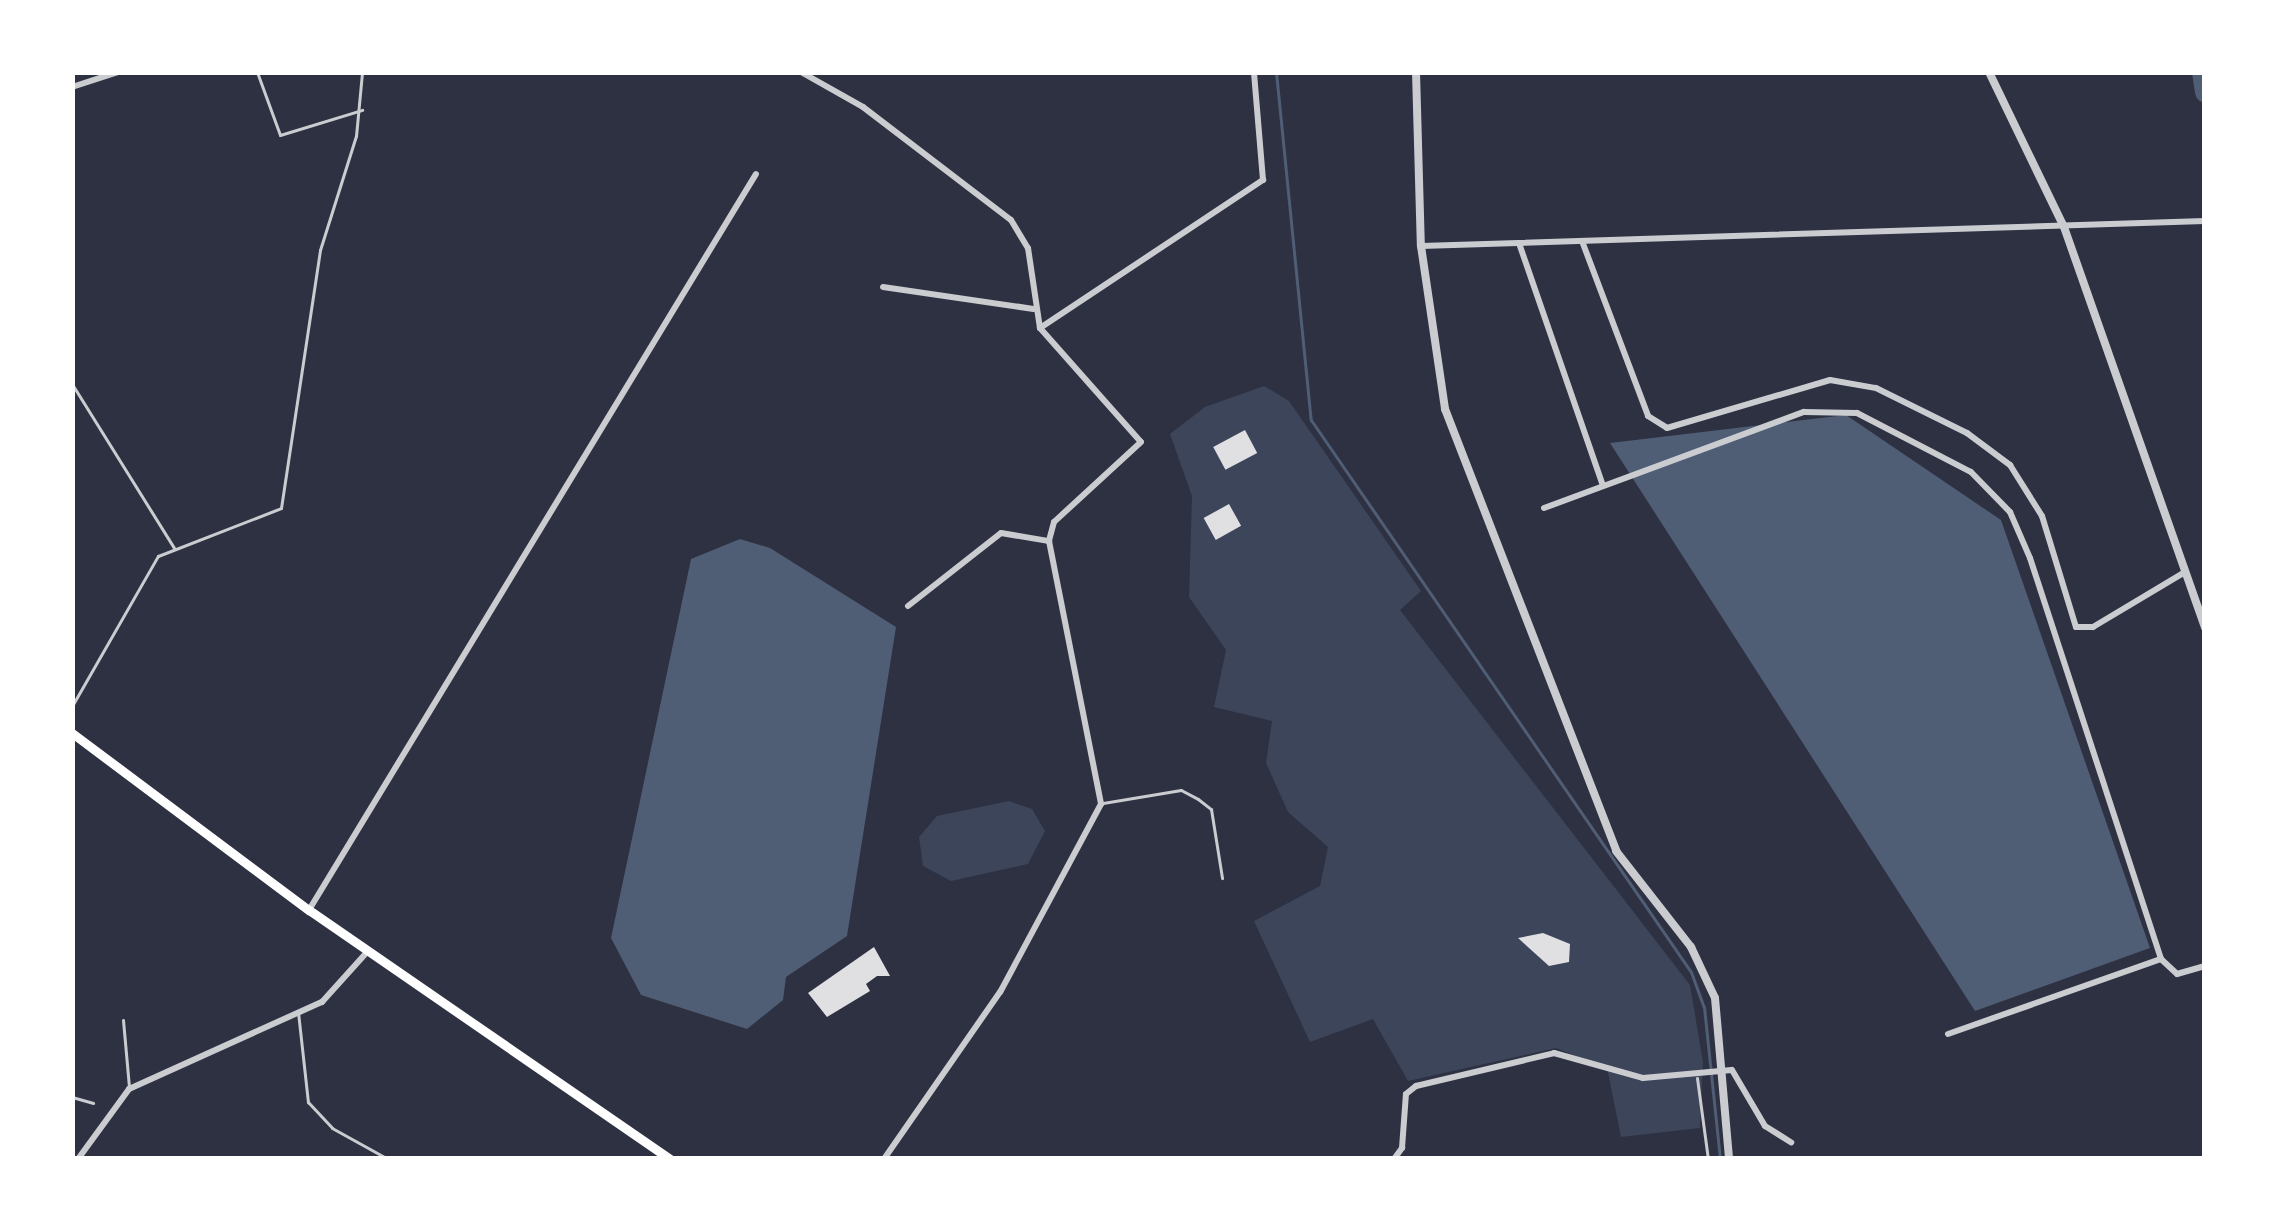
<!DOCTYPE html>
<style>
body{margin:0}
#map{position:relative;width:2277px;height:1231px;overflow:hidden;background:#2d3142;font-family:"Crimson Pro",serif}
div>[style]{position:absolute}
.green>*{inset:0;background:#3c4559}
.water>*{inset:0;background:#4f5d75}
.stream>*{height:3px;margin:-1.5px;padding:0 1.5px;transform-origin:1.5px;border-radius:1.5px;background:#4f5d75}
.river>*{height:21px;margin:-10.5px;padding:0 10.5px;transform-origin:10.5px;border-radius:10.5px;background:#4f5d75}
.building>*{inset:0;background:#e0e0e3;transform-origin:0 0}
.service>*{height:3px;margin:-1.5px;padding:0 1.5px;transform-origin:1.5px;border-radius:1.5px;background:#caccd0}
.minor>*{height:6px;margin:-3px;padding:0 3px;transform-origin:3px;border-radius:3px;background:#caccd0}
.tertiary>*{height:8px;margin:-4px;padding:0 4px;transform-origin:4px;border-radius:4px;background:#caccd0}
.secondary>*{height:9px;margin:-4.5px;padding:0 4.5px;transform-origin:4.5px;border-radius:4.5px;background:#fff}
span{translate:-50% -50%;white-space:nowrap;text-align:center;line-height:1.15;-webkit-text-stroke:12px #fff;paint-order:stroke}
.frame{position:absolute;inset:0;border:75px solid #fff;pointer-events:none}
</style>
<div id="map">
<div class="green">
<div style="clip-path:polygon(1264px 386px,1289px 401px,1421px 591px,1400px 610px,1690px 985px,1703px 1062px,1700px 1128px,1621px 1137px,1607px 1068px,1556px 1048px,1408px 1081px,1373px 1019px,1310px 1042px,1254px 921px,1320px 886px,1328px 847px,1288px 812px,1266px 763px,1272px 721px,1214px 707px,1226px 650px,1189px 597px,1192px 496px,1170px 434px,1205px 407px)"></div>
<div style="clip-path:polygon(1009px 801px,1032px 809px,1045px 831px,1028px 864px,951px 881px,923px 866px,919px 837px,937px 816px)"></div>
</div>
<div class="water">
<div style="clip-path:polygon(1846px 415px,2001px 520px,2150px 948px,1975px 1011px,1610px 443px)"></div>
<div style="clip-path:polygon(740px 539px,770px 548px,896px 627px,847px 936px,786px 977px,783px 1000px,747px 1029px,641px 995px,611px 938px,691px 559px)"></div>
</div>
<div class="stream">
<div style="left:1276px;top:72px;width:350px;rotate:84.3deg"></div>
<div style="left:1311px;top:420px;width:670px;rotate:55.46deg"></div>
<div style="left:1691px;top:972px;width:37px;rotate:70deg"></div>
<div style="left:1704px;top:1007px;width:153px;rotate:84deg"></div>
</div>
<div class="river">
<div style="left:2202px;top:72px;width:20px;rotate:81deg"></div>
</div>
<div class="building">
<div style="left:1245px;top:430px;width:26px;height:36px;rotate:62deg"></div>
<div style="left:1229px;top:504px;width:25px;height:29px;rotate:61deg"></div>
<div style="clip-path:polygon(1543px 933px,1570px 944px,1569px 962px,1549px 966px,1518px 938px)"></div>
<div style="clip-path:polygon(874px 947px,890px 976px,877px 976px,866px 984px,870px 991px,827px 1017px,808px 993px)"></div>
</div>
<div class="service">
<div style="left:257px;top:72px;width:67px;rotate:69.9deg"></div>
<div style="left:280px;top:135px;width:86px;rotate:-17deg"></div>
<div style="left:72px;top:384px;width:193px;rotate:58.1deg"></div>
<div style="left:72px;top:706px;width:173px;rotate:-60.2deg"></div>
<div style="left:158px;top:556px;width:132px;rotate:-21.3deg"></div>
<div style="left:281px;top:508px;width:261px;rotate:-81.4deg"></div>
<div style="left:320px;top:250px;width:120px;rotate:-72.5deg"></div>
<div style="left:356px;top:136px;width:64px;rotate:-84.6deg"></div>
<div style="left:1103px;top:803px;width:79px;rotate:-9.5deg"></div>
<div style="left:1181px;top:790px;width:19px;rotate:28deg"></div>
<div style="left:1198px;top:799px;width:16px;rotate:38deg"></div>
<div style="left:1211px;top:809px;width:70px;rotate:80.9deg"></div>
<div style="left:298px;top:1012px;width:91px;rotate:83.7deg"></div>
<div style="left:308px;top:1102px;width:35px;rotate:47deg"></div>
<div style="left:332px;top:1128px;width:64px;rotate:29deg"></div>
<div style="left:123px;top:1020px;width:67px;rotate:84.9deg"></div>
<div style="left:1697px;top:1078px;width:82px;rotate:82.3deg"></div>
<div style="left:72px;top:1097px;width:22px;rotate:16deg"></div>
</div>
<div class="minor">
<div style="left:801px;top:72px;width:71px;rotate:29.4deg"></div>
<div style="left:863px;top:107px;width:186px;rotate:37.4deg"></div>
<div style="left:1011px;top:220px;width:33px;rotate:59deg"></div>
<div style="left:1028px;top:248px;width:81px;rotate:81.5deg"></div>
<div style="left:1040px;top:328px;width:152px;rotate:48.5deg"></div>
<div style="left:1141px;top:442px;width:118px;rotate:137.4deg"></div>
<div style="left:1054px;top:522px;width:20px;rotate:105deg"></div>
<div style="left:1049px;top:541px;width:268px;rotate:78.8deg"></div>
<div style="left:1101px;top:804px;width:213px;rotate:118.2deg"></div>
<div style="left:1000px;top:992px;width:203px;rotate:124.8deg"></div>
<div style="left:72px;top:87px;width:48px;rotate:-18.1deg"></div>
<div style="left:1582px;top:241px;width:187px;rotate:69.3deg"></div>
<div style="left:1648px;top:416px;width:22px;rotate:32deg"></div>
<div style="left:1667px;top:428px;width:170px;rotate:-16.4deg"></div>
<div style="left:1830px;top:380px;width:47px;rotate:9.9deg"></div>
<div style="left:1876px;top:388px;width:102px;rotate:26.3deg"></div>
<div style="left:1967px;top:433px;width:54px;rotate:36.7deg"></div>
<div style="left:2010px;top:465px;width:60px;rotate:57.9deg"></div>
<div style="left:2042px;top:516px;width:116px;rotate:73deg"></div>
<div style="left:2076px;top:627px;width:17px"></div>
<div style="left:2093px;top:627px;width:107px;rotate:-30.9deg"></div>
<div style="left:1421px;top:246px;width:784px;rotate:-1.83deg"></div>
<div style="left:1520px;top:246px;width:251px;rotate:70.9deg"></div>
<div style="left:883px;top:287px;width:152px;rotate:8.3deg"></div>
<div style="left:1040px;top:328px;width:268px;rotate:-33.6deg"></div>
<div style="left:1263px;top:180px;width:108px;rotate:-94.8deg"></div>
<div style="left:1544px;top:508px;width:277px;rotate:-20.3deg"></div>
<div style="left:1804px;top:412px;width:53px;rotate:1.1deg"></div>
<div style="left:1857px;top:413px;width:128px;rotate:27.4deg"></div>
<div style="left:1971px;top:472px;width:56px;rotate:45.7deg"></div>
<div style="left:2010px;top:512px;width:50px;rotate:66.5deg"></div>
<div style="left:2030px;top:558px;width:422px;rotate:71.9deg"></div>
<div style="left:2161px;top:959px;width:22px;rotate:43deg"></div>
<div style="left:2177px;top:974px;width:29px;rotate:-16deg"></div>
<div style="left:908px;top:606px;width:118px;rotate:-38.1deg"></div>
<div style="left:1001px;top:533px;width:49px;rotate:9.5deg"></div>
<div style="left:309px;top:910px;width:861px;rotate:-58.73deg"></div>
<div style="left:1948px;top:1034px;width:226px;rotate:-19.4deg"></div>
<div style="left:78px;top:1159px;width:87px;rotate:-53.9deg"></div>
<div style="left:129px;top:1089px;width:212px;rotate:-24.3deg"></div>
<div style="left:322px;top:1002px;width:67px;rotate:-48deg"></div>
<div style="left:1394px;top:1159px;width:14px;rotate:-54deg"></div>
<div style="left:1402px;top:1148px;width:54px;rotate:-85.8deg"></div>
<div style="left:1406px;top:1094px;width:13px;rotate:-39deg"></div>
<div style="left:1416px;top:1086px;width:142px;rotate:-13.4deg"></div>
<div style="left:1554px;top:1053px;width:92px;rotate:15.7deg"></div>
<div style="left:1643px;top:1078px;width:89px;rotate:-5.1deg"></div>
<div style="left:1732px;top:1070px;width:65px;rotate:59.5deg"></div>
<div style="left:1765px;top:1126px;width:31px;rotate:32deg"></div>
</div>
<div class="tertiary">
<div style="left:1416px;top:72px;width:174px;rotate:88.4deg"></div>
<div style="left:1421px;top:246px;width:165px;rotate:81.6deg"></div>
<div style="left:1445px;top:409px;width:474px;rotate:68.8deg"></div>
<div style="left:1616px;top:851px;width:122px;rotate:52deg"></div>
<div style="left:1691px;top:947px;width:56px;rotate:64.8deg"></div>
<div style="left:1715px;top:998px;width:162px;rotate:85deg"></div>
<div style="left:1989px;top:72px;width:172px;rotate:64.2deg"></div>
<div style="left:2064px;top:227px;width:425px;rotate:70.6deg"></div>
</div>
<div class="secondary">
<div style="left:72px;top:733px;width:296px;rotate:36.8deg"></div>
<div style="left:309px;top:910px;width:439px;rotate:34.6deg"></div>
</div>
<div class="frame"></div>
</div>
